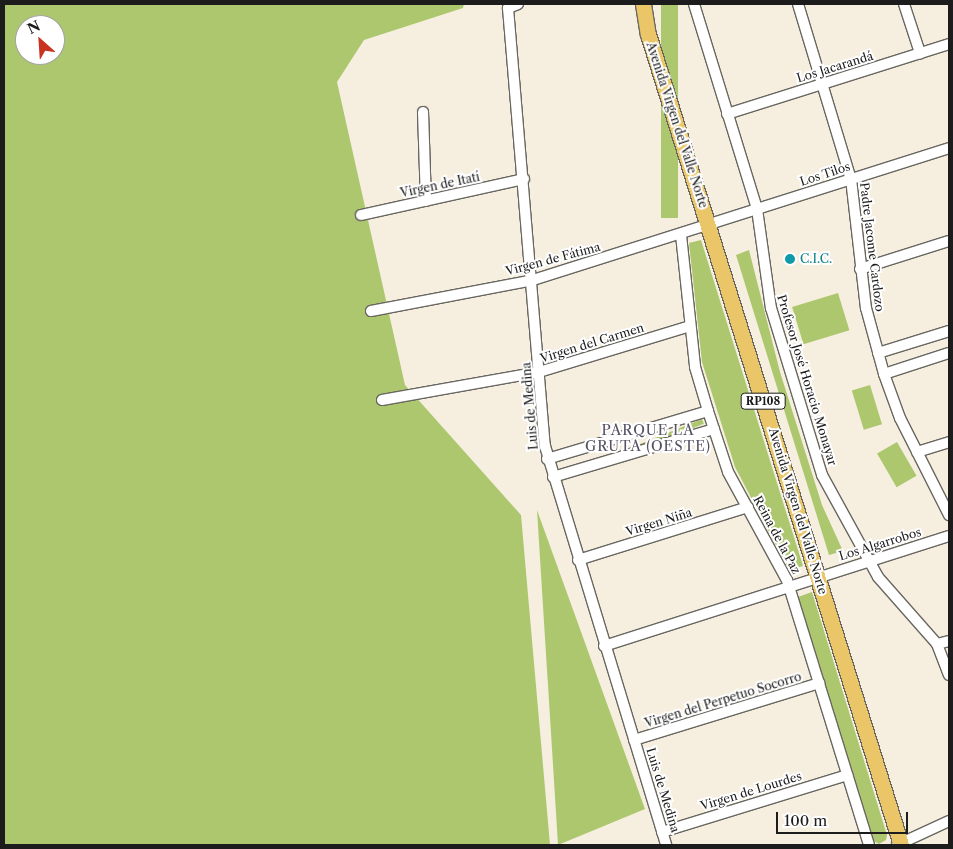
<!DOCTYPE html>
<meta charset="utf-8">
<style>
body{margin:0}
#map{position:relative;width:953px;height:849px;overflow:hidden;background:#f6efdf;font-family:"Libre Caslon Text",serif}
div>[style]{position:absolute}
.green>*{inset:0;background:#acc76e;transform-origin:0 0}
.roads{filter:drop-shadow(1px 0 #686660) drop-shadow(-1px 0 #686660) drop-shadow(0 1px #686660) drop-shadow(0 -1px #686660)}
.minor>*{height:10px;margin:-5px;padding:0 5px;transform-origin:5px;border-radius:5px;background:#fff}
.primary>*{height:15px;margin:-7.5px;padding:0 7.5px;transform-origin:7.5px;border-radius:7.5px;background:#ebc669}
.dots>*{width:14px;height:14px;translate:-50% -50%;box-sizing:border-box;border:2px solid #fff;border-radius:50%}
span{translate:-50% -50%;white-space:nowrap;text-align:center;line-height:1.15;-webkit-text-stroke:4px #fff;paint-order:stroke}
.shield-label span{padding:1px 4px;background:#fff;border:1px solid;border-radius:4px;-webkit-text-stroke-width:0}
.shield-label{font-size:11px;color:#1c1c1c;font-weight:700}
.street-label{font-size:12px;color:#1c1c1c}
.culture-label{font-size:12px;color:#0d838f}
.left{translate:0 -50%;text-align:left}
.neighbourhood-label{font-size:14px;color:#555264;letter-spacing:1px}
.frame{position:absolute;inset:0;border:5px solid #1c1c1c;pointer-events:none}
.north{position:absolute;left:15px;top:15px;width:50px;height:50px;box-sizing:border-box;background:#fff;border:1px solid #a4a4a4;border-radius:50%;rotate:334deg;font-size:14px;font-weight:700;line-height:20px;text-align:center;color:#1c1c1c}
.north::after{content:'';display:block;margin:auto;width:18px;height:22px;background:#c8321e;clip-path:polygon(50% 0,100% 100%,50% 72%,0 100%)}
.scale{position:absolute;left:776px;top:812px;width:132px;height:22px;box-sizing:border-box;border:2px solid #1c1c1c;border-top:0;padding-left:6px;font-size:15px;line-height:18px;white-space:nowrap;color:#1c1c1c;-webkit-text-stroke:4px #fff;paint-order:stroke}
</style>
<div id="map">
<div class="green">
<div style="clip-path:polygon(evenodd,4px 4px,464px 4px,463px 8px,364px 40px,337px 82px,405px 385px,521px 515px,550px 845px,4px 845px,4px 4px,25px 25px,55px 25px,55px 55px,25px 55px,25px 25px)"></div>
<div style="left:661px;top:4px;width:17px;height:214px"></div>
<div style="clip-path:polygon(701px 240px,803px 566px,789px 570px,735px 467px,702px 362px,689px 243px)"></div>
<div style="clip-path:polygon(749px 250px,780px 372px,822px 505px,843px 551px,829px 555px,736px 255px)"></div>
<div style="left:838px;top:293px;width:39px;height:48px;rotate:73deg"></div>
<div style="left:870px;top:385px;width:41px;height:19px;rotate:73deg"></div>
<div style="left:702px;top:419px;width:5px;height:153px;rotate:68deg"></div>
<div style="left:897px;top:442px;width:39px;height:23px;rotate:60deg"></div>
<div style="clip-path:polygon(537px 510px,645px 809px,558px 845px)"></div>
<div style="clip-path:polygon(812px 592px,887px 835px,886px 840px,879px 844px,874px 841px,798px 597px)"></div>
</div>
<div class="roads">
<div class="minor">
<div style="left:518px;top:4px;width:11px;rotate:158deg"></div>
<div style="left:508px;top:8px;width:440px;rotate:85.2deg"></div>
<div style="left:545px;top:446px;width:417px;rotate:73.1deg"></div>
<div style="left:694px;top:4px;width:214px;rotate:72.9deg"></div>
<div style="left:757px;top:209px;width:100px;rotate:82deg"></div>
<div style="left:771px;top:308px;width:175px;rotate:73deg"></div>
<div style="left:822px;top:475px;width:116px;rotate:61.2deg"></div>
<div style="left:878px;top:577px;width:89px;rotate:48.6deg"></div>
<div style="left:937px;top:644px;width:33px;rotate:69deg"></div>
<div style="left:798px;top:4px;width:183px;rotate:73.2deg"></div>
<div style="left:851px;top:179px;width:130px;rotate:83.4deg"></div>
<div style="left:866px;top:308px;width:68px;rotate:74.7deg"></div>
<div style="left:884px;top:374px;width:47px;rotate:70deg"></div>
<div style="left:900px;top:418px;width:109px;rotate:63.2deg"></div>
<div style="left:904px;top:4px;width:52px;rotate:71.9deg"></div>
<div style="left:423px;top:112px;width:89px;rotate:88.1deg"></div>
<div style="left:727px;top:114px;width:233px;rotate:-17.5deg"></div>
<div style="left:361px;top:215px;width:167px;rotate:-12.5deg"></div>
<div style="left:681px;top:235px;width:133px;rotate:83.9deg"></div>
<div style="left:695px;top:367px;width:46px;rotate:73.5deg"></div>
<div style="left:708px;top:411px;width:64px;rotate:71.8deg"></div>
<div style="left:728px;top:472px;width:123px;rotate:61.4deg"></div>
<div style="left:787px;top:580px;width:277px;rotate:72.8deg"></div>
<div style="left:860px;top:269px;width:93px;rotate:-17.5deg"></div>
<div style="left:371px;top:311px;width:165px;rotate:-10.8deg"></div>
<div style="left:533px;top:280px;width:436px;rotate:-17.6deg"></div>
<div style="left:878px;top:353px;width:74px;rotate:-17.2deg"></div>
<div style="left:884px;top:374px;width:68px;rotate:-17.9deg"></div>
<div style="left:382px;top:400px;width:159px;rotate:-10.1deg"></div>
<div style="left:539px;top:372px;width:158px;rotate:-16.9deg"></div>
<div style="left:917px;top:452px;width:34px;rotate:-17deg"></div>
<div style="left:547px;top:459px;width:168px;rotate:-16.6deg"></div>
<div style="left:553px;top:477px;width:168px;rotate:-16.6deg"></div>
<div style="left:578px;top:560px;width:178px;rotate:-17.3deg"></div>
<div style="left:937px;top:644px;width:12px;rotate:-14deg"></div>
<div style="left:604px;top:646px;width:362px;rotate:-17.7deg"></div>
<div style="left:634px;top:740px;width:194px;rotate:-17.1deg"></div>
<div style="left:662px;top:832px;width:194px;rotate:-17.1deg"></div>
<div style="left:897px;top:845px;width:57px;rotate:-24.8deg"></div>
</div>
<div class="primary">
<div style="left:643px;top:4px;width:30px;rotate:81deg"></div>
<div style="left:648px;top:34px;width:850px;rotate:72.67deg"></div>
</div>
</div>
<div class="dots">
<div style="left:790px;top:259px;background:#0f9aa8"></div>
</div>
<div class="shield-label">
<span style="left:763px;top:401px">RP108</span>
</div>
<div class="street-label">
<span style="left:835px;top:67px;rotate:-17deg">Los Jacarandá</span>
<span style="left:677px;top:125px;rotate:72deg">Avenida Virgen del Valle Norte</span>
<span style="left:825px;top:174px;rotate:-18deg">Los Tilos</span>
<span style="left:440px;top:185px;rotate:-12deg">Virgen de Itatí</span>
<span style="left:872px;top:247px;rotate:83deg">Padre Jacome Cardozo</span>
<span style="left:553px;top:259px;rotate:-15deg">Virgen de Fátima</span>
<span style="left:592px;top:343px;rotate:-17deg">Virgen del Carmen</span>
<span style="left:807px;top:380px;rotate:73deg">Profesor José Horacio Monayar</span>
<span style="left:530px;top:406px;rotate:-95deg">Luis de Medina</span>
<span style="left:798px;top:511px;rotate:73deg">Avenida Virgen del Valle Norte</span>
<span style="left:659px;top:522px;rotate:-17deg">Virgen Niña</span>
<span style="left:777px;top:535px;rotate:62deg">Reina de la Paz</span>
<span style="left:880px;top:544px;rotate:-17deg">Los Algarrobos</span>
<span style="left:723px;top:700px;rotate:-17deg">Virgen del Perpetuo Socorro</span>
<span style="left:663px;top:790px;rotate:73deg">Luis de Medina</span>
<span style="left:751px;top:791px;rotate:-17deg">Virgen de Lourdes</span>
</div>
<div class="culture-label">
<span class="left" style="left:800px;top:259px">C.I.C.</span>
</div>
<div class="neighbourhood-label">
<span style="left:648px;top:438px">PARQUE LA<br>GRUTA (OESTE)</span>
</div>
<div class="frame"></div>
<div class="north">N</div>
<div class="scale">100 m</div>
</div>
